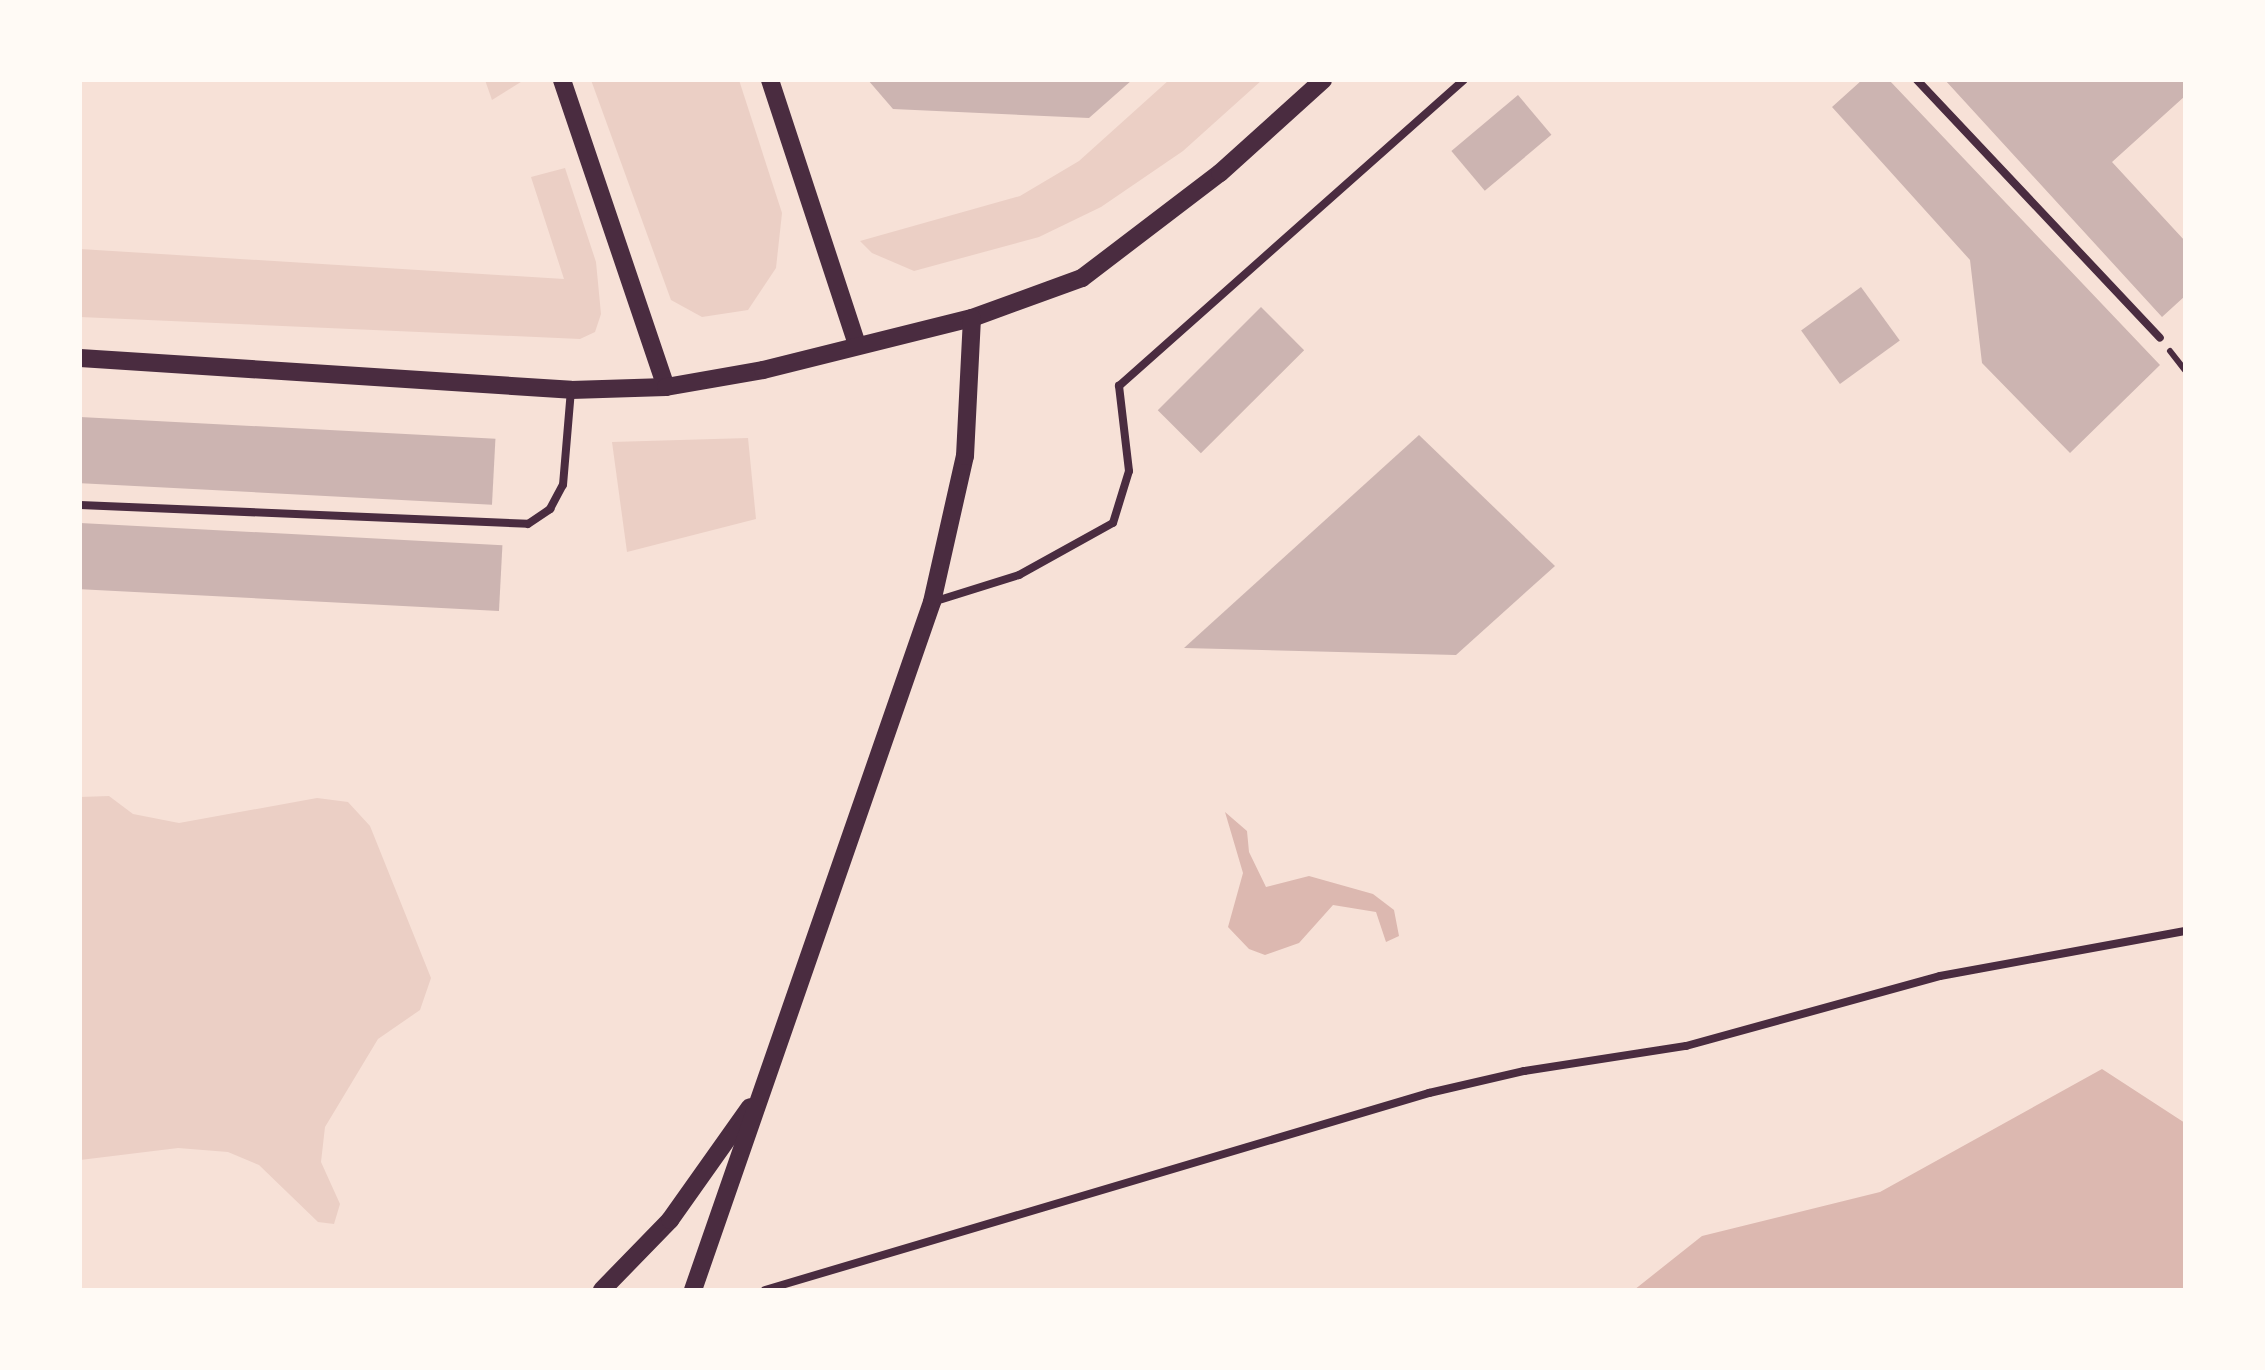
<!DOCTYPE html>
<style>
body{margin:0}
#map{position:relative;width:2265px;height:1370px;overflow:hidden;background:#f7e1d7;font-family:"DejaVu Sans",sans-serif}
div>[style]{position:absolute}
.green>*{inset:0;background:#ebcfc5}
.water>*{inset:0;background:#dcb8b0}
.building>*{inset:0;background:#ccb4b1;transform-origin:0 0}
.path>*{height:6px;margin:-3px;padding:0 3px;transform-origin:3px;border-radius:3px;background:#4a2c40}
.service>*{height:8px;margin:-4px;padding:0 4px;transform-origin:4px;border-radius:4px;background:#4a2c40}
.tertiary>*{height:18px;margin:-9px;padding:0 9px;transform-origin:9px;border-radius:9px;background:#4a2c40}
span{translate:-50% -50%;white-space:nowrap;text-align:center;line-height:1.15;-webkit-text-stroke:8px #fffaf5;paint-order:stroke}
.frame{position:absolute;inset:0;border:82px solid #fffaf5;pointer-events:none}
</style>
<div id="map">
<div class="green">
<div style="clip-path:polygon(485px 80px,524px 80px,492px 100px)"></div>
<div style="clip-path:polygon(591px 80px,739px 80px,782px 213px,776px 268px,748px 310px,702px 317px,671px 300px)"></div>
<div style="clip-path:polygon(1169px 80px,1262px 80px,1183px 151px,1101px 207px,1039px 237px,914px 271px,872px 253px,860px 241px,1020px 196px,1079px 161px)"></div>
<div style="clip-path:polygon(565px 168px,596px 262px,601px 314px,595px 332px,580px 339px,80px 317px,80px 249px,564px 279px,531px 177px)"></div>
<div style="clip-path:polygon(748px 438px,756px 519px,627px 552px,612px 442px)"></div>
<div style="clip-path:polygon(109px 796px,133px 814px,179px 823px,317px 798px,348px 802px,370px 826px,431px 978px,420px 1010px,378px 1039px,325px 1127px,321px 1162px,340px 1204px,334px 1224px,318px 1222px,259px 1165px,228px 1152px,178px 1148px,80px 1160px,80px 797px)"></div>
</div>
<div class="water">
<div style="clip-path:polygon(1225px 812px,1247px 831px,1249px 852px,1266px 887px,1309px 876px,1373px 894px,1394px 910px,1399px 936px,1386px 942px,1376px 912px,1333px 905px,1299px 943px,1265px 955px,1249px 949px,1228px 927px,1243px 873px)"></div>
<div style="clip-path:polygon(2102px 1069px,2185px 1123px,2185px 1290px,1634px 1290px,1702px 1236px,1880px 1192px)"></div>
</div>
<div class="building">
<div style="clip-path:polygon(868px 80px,1132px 80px,1089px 118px,893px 109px)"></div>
<div style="clip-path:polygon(1862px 80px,1889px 80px,2160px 365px,2070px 453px,1982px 363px,1970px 260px,1832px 107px)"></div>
<div style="clip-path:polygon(1945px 80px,2185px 80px,2185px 96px,2112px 162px,2185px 241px,2185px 296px,2162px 317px)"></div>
<div style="left:1518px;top:95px;width:52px;height:87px;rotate:50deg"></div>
<div style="left:1861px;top:287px;width:66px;height:74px;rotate:54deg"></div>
<div style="left:1261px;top:307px;width:61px;height:146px;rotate:45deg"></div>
<div style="left:80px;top:417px;width:416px;height:66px;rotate:3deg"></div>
<div style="clip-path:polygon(1419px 435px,1555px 566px,1456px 655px,1184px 648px)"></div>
<div style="left:80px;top:523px;width:423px;height:66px;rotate:3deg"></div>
</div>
<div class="path">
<div style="left:2170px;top:351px;width:24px;rotate:52deg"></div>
</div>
<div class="service">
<div style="left:1917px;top:80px;width:354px;rotate:46.7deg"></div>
<div style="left:80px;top:505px;width:448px;rotate:2.4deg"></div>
<div style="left:528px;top:524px;width:27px;rotate:-34deg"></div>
<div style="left:550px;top:509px;width:27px;rotate:-62deg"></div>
<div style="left:563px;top:485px;width:95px;rotate:-85.2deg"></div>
<div style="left:936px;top:601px;width:87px;rotate:-17.4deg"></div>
<div style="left:1019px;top:575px;width:107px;rotate:-29deg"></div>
<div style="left:1113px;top:523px;width:54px;rotate:-72.9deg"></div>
<div style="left:1129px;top:471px;width:86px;rotate:-96.7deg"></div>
<div style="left:1119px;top:386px;width:461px;rotate:-41.6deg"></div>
<div style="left:765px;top:1290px;width:693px;rotate:-16.52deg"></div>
<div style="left:1429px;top:1093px;width:98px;rotate:-13deg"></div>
<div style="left:1524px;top:1071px;width:164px;rotate:-8.8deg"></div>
<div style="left:1686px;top:1046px;width:263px;rotate:-15.4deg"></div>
<div style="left:1940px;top:976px;width:249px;rotate:-10.4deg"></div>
</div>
<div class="tertiary">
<div style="left:562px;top:80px;width:324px;rotate:71.3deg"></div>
<div style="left:770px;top:80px;width:279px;rotate:71.8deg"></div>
<div style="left:80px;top:358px;width:492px;rotate:3.7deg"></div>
<div style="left:571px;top:390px;width:95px;rotate:-1.8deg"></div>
<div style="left:666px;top:387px;width:98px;rotate:-9.9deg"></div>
<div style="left:763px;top:370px;width:215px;rotate:-14deg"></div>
<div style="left:972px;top:318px;width:117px;rotate:-20deg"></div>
<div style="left:1082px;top:278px;width:173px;rotate:-37.3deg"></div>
<div style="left:1220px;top:173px;width:139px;rotate:-42.1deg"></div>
<div style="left:602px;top:1290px;width:98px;rotate:-45.8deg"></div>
<div style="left:670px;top:1220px;width:138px;rotate:-54.7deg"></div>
<div style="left:693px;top:1290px;width:728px;rotate:-70.84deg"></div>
<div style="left:932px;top:602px;width:150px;rotate:-77.3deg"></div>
<div style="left:965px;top:456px;width:138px;rotate:-87.1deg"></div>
</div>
<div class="frame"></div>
</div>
